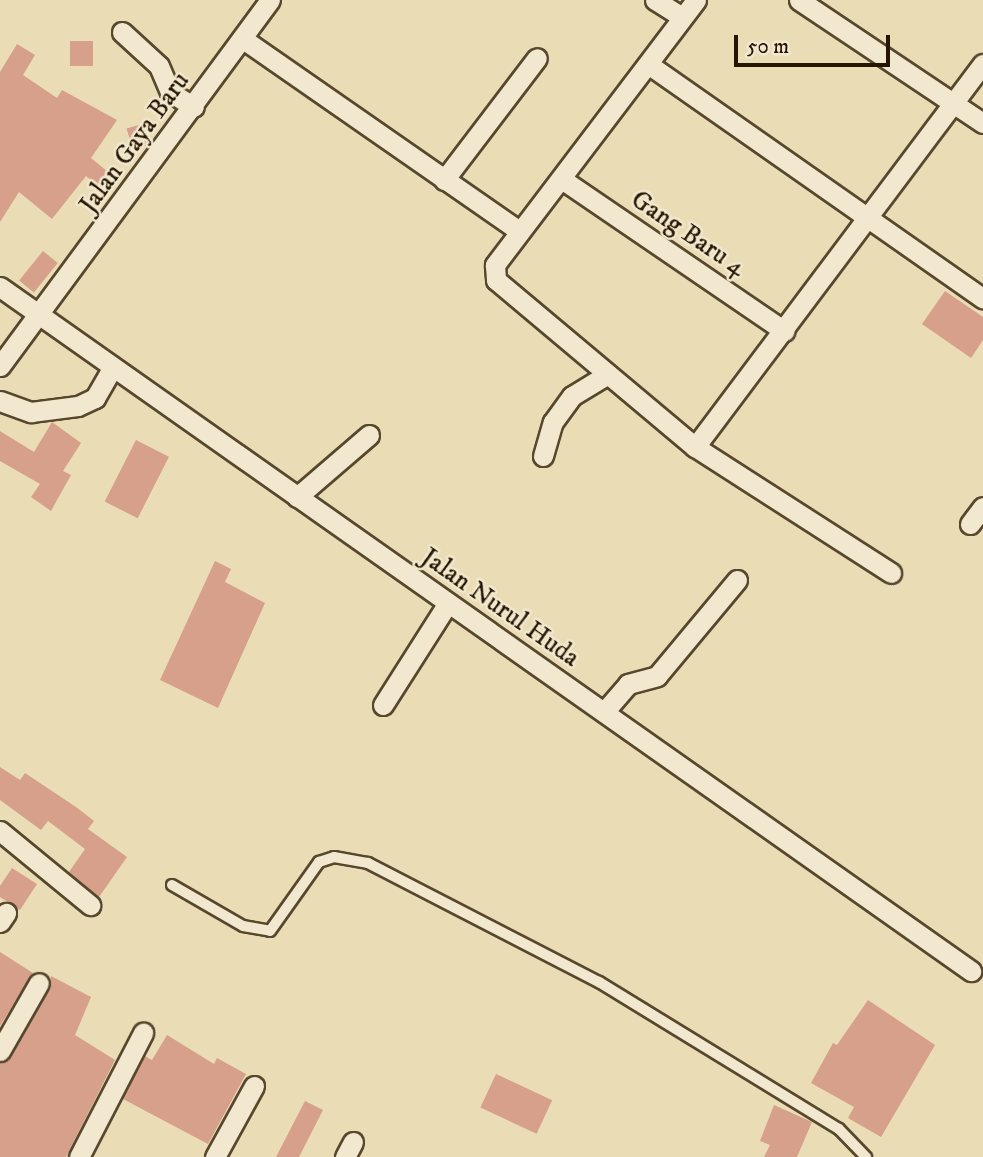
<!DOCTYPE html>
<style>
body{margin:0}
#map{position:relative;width:983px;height:1157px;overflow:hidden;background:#eadcb5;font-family:"IM FELL DW Pica",serif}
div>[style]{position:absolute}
.building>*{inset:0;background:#d6a08b;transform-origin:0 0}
.roads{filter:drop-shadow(2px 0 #57472d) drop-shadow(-2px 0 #57472d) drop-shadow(0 2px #57472d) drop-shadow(0 -2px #57472d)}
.service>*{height:10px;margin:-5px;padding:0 5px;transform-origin:5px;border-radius:5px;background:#f1e8cf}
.minor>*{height:19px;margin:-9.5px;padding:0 9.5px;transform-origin:9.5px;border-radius:9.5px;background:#f1e8cf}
span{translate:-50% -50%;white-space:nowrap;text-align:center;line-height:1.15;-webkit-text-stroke:5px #f1e8cf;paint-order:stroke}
.street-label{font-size:26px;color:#261500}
.scale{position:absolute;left:734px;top:35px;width:156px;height:32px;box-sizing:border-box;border:4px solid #261500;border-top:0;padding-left:9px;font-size:21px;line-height:24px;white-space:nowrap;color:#261500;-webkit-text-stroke:5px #f1e8cf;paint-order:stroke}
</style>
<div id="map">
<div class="building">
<div style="left:70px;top:41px;width:23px;height:25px"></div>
<div style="clip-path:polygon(17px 44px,35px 55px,23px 75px,57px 98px,62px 90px,117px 120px,91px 158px,113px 176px,102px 189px,86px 176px,52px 219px,19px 192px,0 222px,0 72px)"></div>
<div style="left:142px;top:124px;width:22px;height:16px;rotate:74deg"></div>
<div style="left:43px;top:251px;width:19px;height:38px;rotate:39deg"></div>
<div style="clip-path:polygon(945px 291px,983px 317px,983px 340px,971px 358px,922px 324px)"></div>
<div style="clip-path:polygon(52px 422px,81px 443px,63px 471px,71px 475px,51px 511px,31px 497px,40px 484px,0 461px,0 431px,34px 452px)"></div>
<div style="left:136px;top:440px;width:37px;height:69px;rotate:27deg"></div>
<div style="clip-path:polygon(215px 561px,231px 569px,225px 582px,265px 603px,218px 708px,160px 680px)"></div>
<div style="clip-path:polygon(0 767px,20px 780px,25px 773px,76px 807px,94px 821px,88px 829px,127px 857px,99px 897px,69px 872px,85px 849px,48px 821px,41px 830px,0 800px)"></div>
<div style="clip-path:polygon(12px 868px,37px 884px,20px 910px,0 897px,0 886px)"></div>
<div style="clip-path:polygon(0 952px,33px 973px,0 1026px)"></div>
<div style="clip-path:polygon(51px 976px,91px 997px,75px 1035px,115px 1060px,66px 1157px,0 1157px,0 1063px,11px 1057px,50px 989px)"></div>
<div style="clip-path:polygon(868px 1000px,935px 1045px,881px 1137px,848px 1118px,854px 1107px,811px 1083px,833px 1043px,837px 1045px)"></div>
<div style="clip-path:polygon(167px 1035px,214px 1064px,217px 1058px,246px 1074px,208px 1144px,123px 1099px,145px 1056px,152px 1060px)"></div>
<div style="left:496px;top:1074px;width:62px;height:37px;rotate:25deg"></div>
<div style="clip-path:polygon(305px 1101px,323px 1110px,299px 1157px,276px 1157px)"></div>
<div style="clip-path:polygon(774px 1105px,812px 1122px,797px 1157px,764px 1157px,770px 1145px,760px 1141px)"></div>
</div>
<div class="roads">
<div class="service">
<div style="left:172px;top:885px;width:82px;rotate:30deg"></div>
<div style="left:243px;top:926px;width:27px;rotate:10deg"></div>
<div style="left:270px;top:931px;width:85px;rotate:-54.6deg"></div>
<div style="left:319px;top:862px;width:16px;rotate:-18deg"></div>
<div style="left:334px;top:857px;width:35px;rotate:10deg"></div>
<div style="left:368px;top:863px;width:260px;rotate:27.3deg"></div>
<div style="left:599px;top:982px;width:281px;rotate:31.5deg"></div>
<div style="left:839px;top:1129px;width:39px;rotate:46deg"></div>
</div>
<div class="minor">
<div style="left:655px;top:0;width:32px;rotate:32deg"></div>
<div style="left:696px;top:0;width:333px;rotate:127.2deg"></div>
<div style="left:495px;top:265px;width:15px;rotate:86deg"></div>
<div style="left:496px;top:280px;width:260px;rotate:40deg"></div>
<div style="left:695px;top:447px;width:233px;rotate:32.7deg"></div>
<div style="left:799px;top:0;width:221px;rotate:33.8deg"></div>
<div style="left:122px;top:32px;width:50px;rotate:42.6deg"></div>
<div style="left:159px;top:66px;width:28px;rotate:67deg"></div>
<div style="left:170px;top:92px;width:28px;rotate:32deg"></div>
<div style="left:243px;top:39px;width:336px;rotate:34.8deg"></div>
<div style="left:648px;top:64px;width:409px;rotate:35deg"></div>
<div style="left:444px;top:180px;width:153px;rotate:-52.7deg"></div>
<div style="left:563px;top:180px;width:268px;rotate:34.3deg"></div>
<div style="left:0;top:287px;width:1188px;rotate:35.16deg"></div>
<div style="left:0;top:366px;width:455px;rotate:-53.6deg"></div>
<div style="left:0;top:401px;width:33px;rotate:20deg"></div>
<div style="left:31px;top:412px;width:47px;rotate:-7.3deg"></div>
<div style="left:78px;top:406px;width:19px;rotate:-25deg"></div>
<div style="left:95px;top:398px;width:34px;rotate:-60deg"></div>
<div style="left:695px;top:447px;width:479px;rotate:-53.1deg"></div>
<div style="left:543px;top:456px;width:35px;rotate:-74deg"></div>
<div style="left:553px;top:422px;width:32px;rotate:-54deg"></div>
<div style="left:572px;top:396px;width:42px;rotate:-31.4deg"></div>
<div style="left:297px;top:497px;width:95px;rotate:-40.7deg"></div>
<div style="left:970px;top:524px;width:21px;rotate:-53deg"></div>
<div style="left:383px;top:705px;width:121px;rotate:-57.5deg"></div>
<div style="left:604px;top:712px;width:37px;rotate:-49deg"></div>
<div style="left:628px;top:684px;width:30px;rotate:-15deg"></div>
<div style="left:657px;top:676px;width:125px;rotate:-50.2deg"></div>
<div style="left:0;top:831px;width:117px;rotate:39.4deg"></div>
<div style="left:0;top:922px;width:11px;rotate:-56deg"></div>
<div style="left:0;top:1051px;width:78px;rotate:-60.2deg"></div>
<div style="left:79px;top:1157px;width:140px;rotate:-62.7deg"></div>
<div style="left:215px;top:1157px;width:81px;rotate:-61.2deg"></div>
<div style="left:345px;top:1157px;width:17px;rotate:-62deg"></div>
</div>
</div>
<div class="street-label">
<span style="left:135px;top:143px;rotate:-54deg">Jalan Gaya Baru</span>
<span style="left:688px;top:234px;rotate:34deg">Gang Baru 4</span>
<span style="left:500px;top:608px;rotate:35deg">Jalan Nurul Huda</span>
</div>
<div class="scale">50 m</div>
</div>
